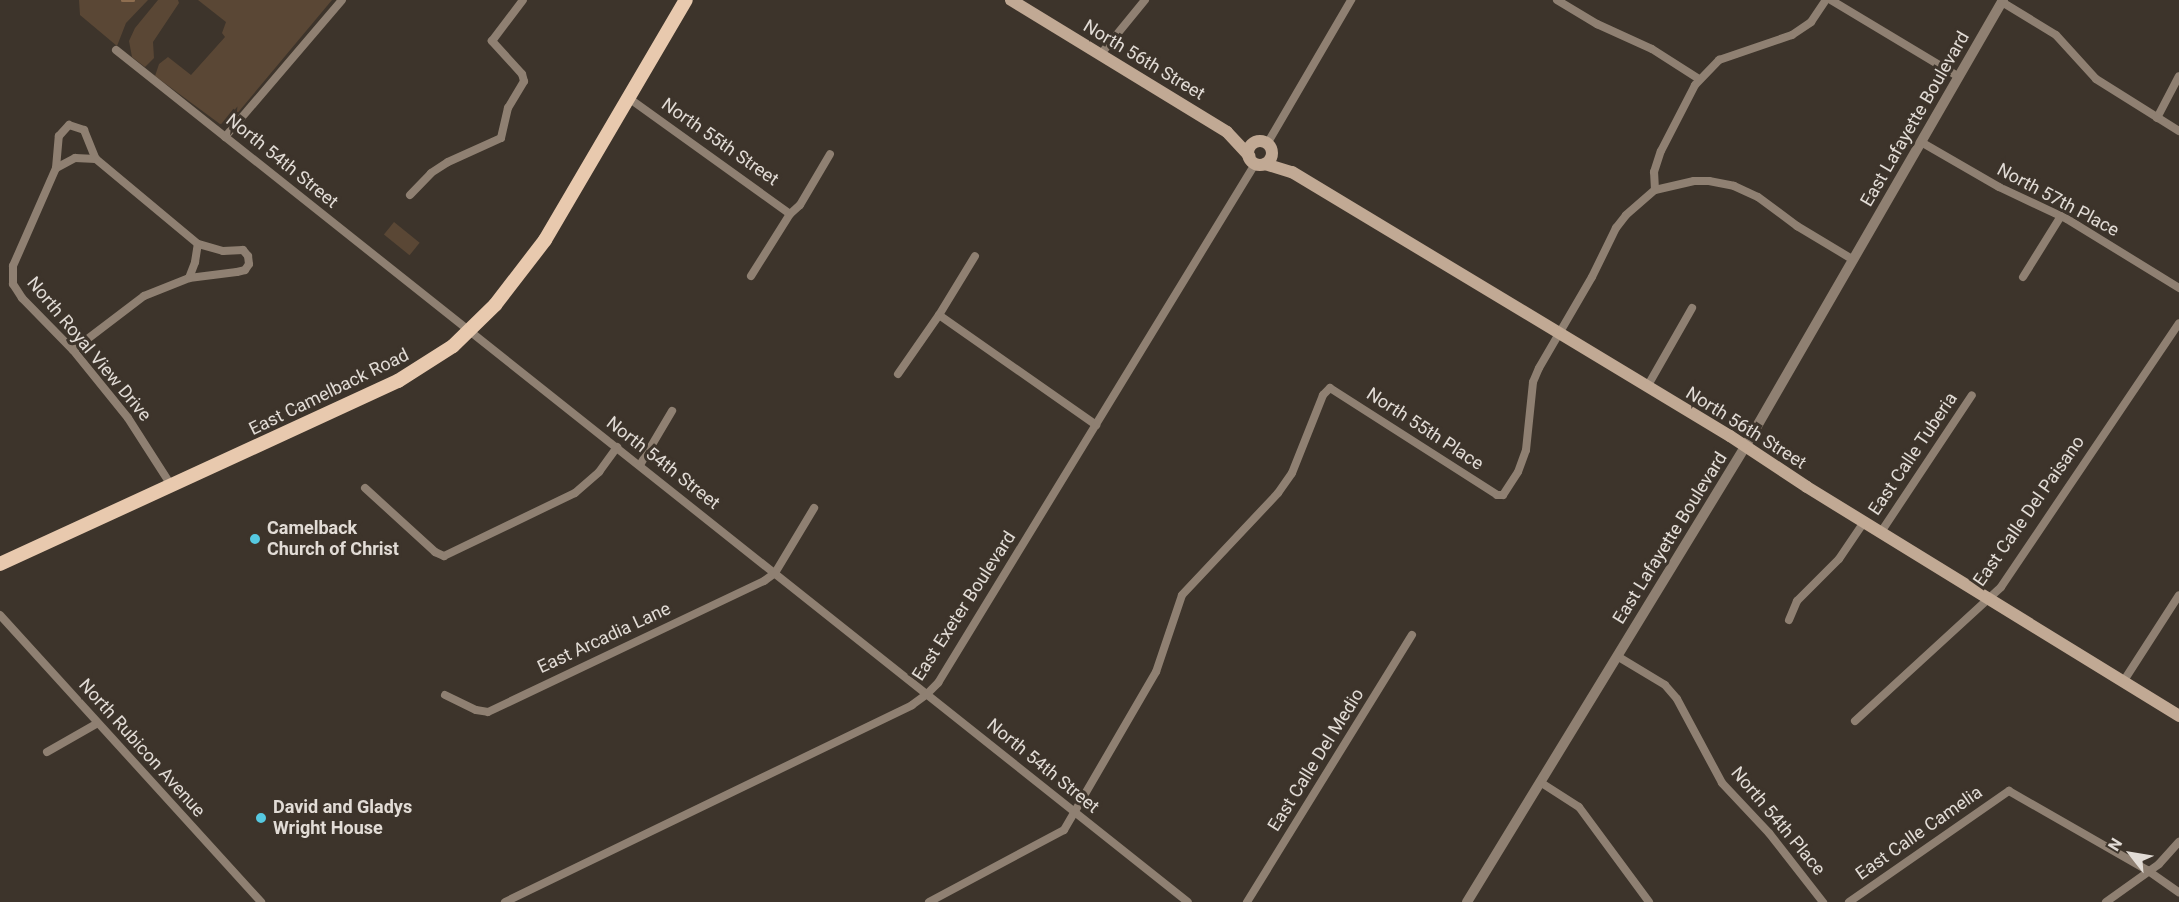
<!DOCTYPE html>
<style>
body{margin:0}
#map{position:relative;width:2179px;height:902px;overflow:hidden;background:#3d342b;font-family:Roboto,sans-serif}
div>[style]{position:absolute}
.green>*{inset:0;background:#5a4735;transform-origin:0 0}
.stream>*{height:3px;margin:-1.5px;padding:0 1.5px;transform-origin:1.5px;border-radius:1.5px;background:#8e6e50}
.minor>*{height:8px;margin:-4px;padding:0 4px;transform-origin:4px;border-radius:4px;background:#8f8072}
.tertiary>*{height:10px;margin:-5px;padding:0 5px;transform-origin:5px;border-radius:5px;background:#8f8072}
.secondary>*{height:12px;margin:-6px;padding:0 6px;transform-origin:6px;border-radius:6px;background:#c1a994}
.secondary>.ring{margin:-6px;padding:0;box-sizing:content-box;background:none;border:12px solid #c1a994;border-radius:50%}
.primary>*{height:14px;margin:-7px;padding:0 7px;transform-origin:7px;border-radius:7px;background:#e8c9ae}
.dots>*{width:16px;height:16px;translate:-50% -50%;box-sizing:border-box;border:3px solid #3d342b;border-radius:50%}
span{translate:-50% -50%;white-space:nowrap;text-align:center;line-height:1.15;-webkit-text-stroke:6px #3d342b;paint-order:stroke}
.street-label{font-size:18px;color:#e2dcd6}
.poi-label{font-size:18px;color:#e2dcd6;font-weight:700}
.left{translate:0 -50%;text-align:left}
.north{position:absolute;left:2101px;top:824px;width:60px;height:60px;-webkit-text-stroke:4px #3d342b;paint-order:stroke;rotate:301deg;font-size:16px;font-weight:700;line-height:24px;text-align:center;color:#e2dcd6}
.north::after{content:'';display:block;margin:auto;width:21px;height:27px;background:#e2dcd6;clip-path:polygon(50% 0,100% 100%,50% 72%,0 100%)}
</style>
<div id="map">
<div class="green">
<div style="clip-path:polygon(79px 0,148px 0,126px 23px,117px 46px,80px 15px)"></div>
<div style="clip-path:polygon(158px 0,178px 0,179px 3px,153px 42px,154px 58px,145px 67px,132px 57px,129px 41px,135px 28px)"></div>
<div style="clip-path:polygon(198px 0,332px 0,230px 122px,220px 124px,155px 76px,159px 64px,168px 57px,191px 75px,225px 37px,222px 33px,226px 22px)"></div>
<div style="left:394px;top:222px;width:33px;height:16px;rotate:39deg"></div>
</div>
<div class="stream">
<div style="left:122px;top:0;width:11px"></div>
</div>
<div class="minor">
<div style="left:1557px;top:0;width:47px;rotate:31deg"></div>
<div style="left:1597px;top:24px;width:60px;rotate:24.4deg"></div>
<div style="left:1652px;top:49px;width:56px;rotate:32.6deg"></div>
<div style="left:1831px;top:0;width:149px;rotate:31deg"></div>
<div style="left:2002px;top:2px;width:63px;rotate:31.4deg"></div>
<div style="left:2056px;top:35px;width:59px;rotate:47.7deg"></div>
<div style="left:2096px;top:79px;width:98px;rotate:32.1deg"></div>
<div style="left:116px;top:50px;width:1369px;rotate:38.48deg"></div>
<div style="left:1100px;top:55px;width:71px;rotate:-50.7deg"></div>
<div style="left:630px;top:99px;width:197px;rotate:35.7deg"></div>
<div style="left:2157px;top:118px;width:47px;rotate:-62.4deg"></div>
<div style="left:225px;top:137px;width:180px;rotate:-49.5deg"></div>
<div style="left:1921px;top:142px;width:90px;rotate:30deg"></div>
<div style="left:1999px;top:187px;width:75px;rotate:25.2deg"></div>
<div style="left:2067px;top:219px;width:132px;rotate:31.6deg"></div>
<div style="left:1267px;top:144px;width:167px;rotate:-59.7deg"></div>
<div style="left:96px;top:159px;width:21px;rotate:-177deg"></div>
<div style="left:75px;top:158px;width:21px;rotate:152deg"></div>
<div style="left:56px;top:168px;width:107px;rotate:113.7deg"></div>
<div style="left:13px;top:266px;width:18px;rotate:90deg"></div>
<div style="left:13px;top:284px;width:17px;rotate:57deg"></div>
<div style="left:22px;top:298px;width:73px;rotate:45.6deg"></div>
<div style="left:73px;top:350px;width:87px;rotate:51deg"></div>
<div style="left:128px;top:418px;width:80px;rotate:57.3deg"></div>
<div style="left:56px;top:168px;width:32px;rotate:-85deg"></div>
<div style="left:59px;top:136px;width:15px;rotate:-48deg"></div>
<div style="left:69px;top:125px;width:16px;rotate:18deg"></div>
<div style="left:84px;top:130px;width:31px;rotate:68deg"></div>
<div style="left:1655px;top:190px;width:40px;rotate:-13deg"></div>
<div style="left:1694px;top:181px;width:15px"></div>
<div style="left:1709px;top:181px;width:25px;rotate:11deg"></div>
<div style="left:1734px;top:186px;width:26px;rotate:25deg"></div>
<div style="left:1758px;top:197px;width:49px;rotate:36.6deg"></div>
<div style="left:1797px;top:226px;width:64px;rotate:31deg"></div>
<div style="left:410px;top:195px;width:30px;rotate:-46deg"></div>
<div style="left:431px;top:173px;width:20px;rotate:-33deg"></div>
<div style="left:448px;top:162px;width:58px;rotate:-24.4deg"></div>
<div style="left:501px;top:138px;width:31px;rotate:-77deg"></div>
<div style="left:508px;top:108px;width:31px;rotate:-59deg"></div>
<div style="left:524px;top:81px;width:7px;rotate:-106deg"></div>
<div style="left:522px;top:74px;width:45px;rotate:-132.3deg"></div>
<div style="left:492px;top:41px;width:51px;rotate:-52.9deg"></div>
<div style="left:751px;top:276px;width:73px;rotate:-57.8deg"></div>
<div style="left:790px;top:214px;width:13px;rotate:-42deg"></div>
<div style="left:800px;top:205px;width:59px;rotate:-59.5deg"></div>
<div style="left:2023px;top:277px;width:72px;rotate:-58.1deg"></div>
<div style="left:189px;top:278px;width:17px;rotate:-69deg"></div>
<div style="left:195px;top:262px;width:18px;rotate:-81deg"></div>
<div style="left:939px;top:315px;width:192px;rotate:35deg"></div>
<div style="left:73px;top:350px;width:89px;rotate:-37.3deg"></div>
<div style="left:144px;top:296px;width:48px;rotate:-21.8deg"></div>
<div style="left:189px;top:278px;width:48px;rotate:-7.1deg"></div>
<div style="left:237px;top:272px;width:8px;rotate:-14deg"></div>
<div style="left:245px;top:270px;width:7px;rotate:-56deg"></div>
<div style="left:249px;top:264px;width:8px;rotate:-97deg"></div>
<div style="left:248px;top:256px;width:8px;rotate:-130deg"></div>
<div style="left:243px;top:250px;width:20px;rotate:177deg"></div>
<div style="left:223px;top:251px;width:26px;rotate:-164deg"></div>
<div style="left:198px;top:244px;width:133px;rotate:-140.2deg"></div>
<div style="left:898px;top:374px;width:72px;rotate:-55.2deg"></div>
<div style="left:939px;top:315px;width:69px;rotate:-58.6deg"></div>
<div style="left:1647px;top:387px;width:91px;rotate:-60.3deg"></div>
<div style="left:640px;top:465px;width:63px;rotate:-59.3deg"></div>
<div style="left:365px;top:488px;width:95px;rotate:42.4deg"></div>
<div style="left:435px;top:552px;width:10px;rotate:24deg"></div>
<div style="left:444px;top:556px;width:145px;rotate:-25.7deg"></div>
<div style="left:575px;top:493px;width:32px;rotate:-41deg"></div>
<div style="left:599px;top:472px;width:31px;rotate:-54deg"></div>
<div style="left:1881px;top:532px;width:164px;rotate:-56.4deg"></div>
<div style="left:0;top:615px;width:388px;rotate:47.7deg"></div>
<div style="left:1789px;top:620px;width:21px;rotate:-67deg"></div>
<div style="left:1797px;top:601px;width:59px;rotate:-45deg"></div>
<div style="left:1839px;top:559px;width:45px;rotate:-56deg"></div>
<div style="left:1617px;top:656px;width:56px;rotate:31.1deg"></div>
<div style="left:1665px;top:685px;width:18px;rotate:49deg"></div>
<div style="left:1677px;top:699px;width:95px;rotate:61.8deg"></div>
<div style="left:1722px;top:783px;width:69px;rotate:46.8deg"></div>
<div style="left:1769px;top:833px;width:88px;rotate:52deg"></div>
<div style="left:2123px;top:682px;width:103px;rotate:-57.2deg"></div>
<div style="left:445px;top:695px;width:34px;rotate:26deg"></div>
<div style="left:476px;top:710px;width:12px;rotate:9deg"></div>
<div style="left:488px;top:712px;width:306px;rotate:-25.4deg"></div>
<div style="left:764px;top:581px;width:14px;rotate:-36deg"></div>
<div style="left:775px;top:573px;width:76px;rotate:-59deg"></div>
<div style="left:1855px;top:721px;width:198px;rotate:-42.5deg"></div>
<div style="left:2001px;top:587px;width:318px;rotate:-56deg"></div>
<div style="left:47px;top:752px;width:56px;rotate:-29.7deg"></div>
<div style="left:1540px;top:782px;width:46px;rotate:32.7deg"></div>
<div style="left:1579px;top:807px;width:118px;rotate:53.6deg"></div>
<div style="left:505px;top:902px;width:452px;rotate:-25.8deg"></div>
<div style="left:912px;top:705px;width:19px;rotate:-36deg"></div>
<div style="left:927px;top:694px;width:16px;rotate:-45deg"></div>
<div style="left:938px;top:683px;width:608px;rotate:-58.58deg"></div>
<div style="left:929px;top:902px;width:153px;rotate:-28.1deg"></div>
<div style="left:1064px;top:830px;width:183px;rotate:-59.8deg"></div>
<div style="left:1156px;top:672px;width:81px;rotate:-71.3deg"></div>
<div style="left:1182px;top:595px;width:140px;rotate:-46.7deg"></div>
<div style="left:1278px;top:493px;width:24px;rotate:-55deg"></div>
<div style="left:1292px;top:473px;width:84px;rotate:-68.3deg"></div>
<div style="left:1323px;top:395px;width:10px;rotate:-45deg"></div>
<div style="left:1330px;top:388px;width:198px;rotate:32.6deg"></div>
<div style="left:1497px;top:495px;width:6px"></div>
<div style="left:1503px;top:495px;width:27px;rotate:-57deg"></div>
<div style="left:1518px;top:472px;width:23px;rotate:-70deg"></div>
<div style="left:1526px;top:450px;width:68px;rotate:-84.1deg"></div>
<div style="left:1533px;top:382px;width:15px;rotate:-67deg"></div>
<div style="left:1539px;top:368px;width:105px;rotate:-59.8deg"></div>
<div style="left:1592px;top:277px;width:55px;rotate:-63.9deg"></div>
<div style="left:1616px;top:228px;width:16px;rotate:-52deg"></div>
<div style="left:1626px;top:215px;width:38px;rotate:-41deg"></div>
<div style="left:1655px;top:190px;width:18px;rotate:-93deg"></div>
<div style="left:1654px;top:172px;width:22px;rotate:-72deg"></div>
<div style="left:1661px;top:151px;width:74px;rotate:-62.7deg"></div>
<div style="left:1695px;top:85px;width:35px;rotate:-46deg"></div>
<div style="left:1719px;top:60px;width:77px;rotate:-18.9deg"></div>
<div style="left:1792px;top:35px;width:23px;rotate:-34deg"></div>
<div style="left:1811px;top:22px;width:27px;rotate:-56deg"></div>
<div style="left:1247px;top:902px;width:314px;rotate:-58.3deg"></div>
<div style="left:1849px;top:902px;width:195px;rotate:-34.8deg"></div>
<div style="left:2009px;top:791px;width:159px;rotate:29.8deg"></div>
<div style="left:2147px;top:870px;width:39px;rotate:35deg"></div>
<div style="left:2106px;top:902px;width:65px;rotate:-35.6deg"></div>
<div style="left:2159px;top:864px;width:30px;rotate:-48deg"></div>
</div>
<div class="tertiary">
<div style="left:1467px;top:902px;width:533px;rotate:-58.58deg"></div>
<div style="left:1745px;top:447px;width:516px;rotate:-60.01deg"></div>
</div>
<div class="secondary">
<div style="left:1011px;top:0;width:253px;rotate:31.4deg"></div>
<div style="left:1227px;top:132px;width:33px;rotate:47deg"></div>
<div class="ring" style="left:1248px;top:141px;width:12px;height:12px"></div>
<div style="left:1265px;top:164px;width:28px;rotate:17deg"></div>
<div style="left:1292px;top:172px;width:511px;rotate:31.08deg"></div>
<div style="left:1730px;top:436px;width:92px;rotate:33.5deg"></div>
<div style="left:1807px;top:487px;width:437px;rotate:31.6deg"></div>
</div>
<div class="primary">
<div style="left:0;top:564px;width:438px;rotate:-24.7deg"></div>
<div style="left:398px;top:381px;width:65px;rotate:-32.5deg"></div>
<div style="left:453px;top:346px;width:59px;rotate:-44.3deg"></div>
<div style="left:495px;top:305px;width:82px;rotate:-52.4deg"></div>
<div style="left:545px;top:240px;width:278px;rotate:-59.6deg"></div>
</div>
<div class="dots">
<div style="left:255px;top:539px;background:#56c9e1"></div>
<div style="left:261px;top:818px;background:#56c9e1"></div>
</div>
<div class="street-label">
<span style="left:1144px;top:60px;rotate:31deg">North 56th Street</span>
<span style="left:1915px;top:119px;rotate:-60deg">East Lafayette Boulevard</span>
<span style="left:720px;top:142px;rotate:35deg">North 55th Street</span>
<span style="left:282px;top:161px;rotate:39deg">North 54th Street</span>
<span style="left:2058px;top:200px;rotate:28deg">North 57th Place</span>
<span style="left:89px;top:349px;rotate:50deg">North Royal View Drive</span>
<span style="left:329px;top:392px;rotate:-26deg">East Camelback Road</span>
<span style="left:1746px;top:428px;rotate:32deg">North 56th Street</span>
<span style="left:1425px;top:429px;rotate:33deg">North 55th Place</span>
<span style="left:1913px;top:454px;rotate:-56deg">East Calle Tuberia</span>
<span style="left:663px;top:463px;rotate:38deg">North 54th Street</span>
<span style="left:2029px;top:511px;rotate:-55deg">East Calle Del Paisano</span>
<span style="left:1670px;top:538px;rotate:-58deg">East Lafayette Boulevard</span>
<span style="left:964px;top:606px;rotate:-57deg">East Exeter Boulevard</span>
<span style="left:604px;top:638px;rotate:-25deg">East Arcadia Lane</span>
<span style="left:142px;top:748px;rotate:48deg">North Rubicon Avenue</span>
<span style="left:1316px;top:760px;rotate:-58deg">East Calle Del Medio</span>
<span style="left:1043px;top:766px;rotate:39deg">North 54th Street</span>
<span style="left:1778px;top:821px;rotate:50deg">North 54th Place</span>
<span style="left:1919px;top:833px;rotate:-35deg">East Calle Camelia</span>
</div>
<div class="poi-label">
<span class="left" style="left:267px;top:539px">Camelback<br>Church of Christ</span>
<span class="left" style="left:273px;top:818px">David and Gladys<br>Wright House</span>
</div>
<div class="north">N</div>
</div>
